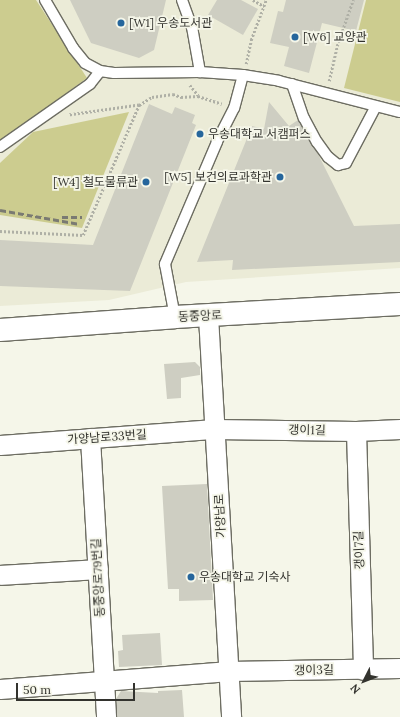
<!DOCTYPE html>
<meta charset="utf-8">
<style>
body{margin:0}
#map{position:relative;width:400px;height:717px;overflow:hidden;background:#f5f6e9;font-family:Lora,"Noto Sans KR",serif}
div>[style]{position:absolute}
.built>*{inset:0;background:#ebebd7}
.green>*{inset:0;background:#cccc8f}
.building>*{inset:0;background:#cecec2}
.path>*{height:2.5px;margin-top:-1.25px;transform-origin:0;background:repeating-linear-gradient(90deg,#afb0a6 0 2px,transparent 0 4px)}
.roads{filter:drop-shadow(1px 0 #6d6d62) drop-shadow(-1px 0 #6d6d62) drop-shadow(0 1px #6d6d62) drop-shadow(0 -1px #6d6d62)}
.lane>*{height:10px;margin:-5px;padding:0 5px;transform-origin:5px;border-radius:5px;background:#fff}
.street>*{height:19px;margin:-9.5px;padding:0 9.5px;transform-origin:9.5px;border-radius:9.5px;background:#fff}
.secondary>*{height:22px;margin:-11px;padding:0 11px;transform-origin:11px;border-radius:11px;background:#fff}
.rail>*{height:3px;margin-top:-1.5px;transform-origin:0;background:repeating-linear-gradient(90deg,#7a7a72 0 6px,transparent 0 9px)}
.dots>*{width:11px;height:11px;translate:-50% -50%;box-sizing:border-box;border:2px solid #f5f6e9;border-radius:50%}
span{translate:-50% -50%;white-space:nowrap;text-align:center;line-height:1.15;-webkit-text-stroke:3.5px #f5f6e9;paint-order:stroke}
.poi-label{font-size:12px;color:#33332e}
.left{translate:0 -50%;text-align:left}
.right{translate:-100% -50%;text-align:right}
.street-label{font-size:12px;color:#33332e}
.north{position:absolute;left:344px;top:661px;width:40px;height:40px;-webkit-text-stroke:3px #f5f6e9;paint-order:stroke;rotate:228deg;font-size:11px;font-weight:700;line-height:16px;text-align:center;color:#33332e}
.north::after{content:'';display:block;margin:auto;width:14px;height:18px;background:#33332e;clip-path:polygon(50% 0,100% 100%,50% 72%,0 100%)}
.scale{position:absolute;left:16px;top:683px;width:119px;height:18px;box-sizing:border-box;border:2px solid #33332e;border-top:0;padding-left:5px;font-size:12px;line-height:14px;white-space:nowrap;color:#33332e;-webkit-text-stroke:3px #f5f6e9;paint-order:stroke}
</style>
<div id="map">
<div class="built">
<div style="clip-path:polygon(0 0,400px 0,400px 268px,186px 282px,109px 300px,0 306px)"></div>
</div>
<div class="green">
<div style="clip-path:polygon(0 0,36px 0,87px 78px,0 142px)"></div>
<div style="clip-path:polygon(366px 0,400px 0,400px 102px,344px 88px)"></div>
<div style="clip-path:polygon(129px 112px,82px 228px,0 215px,0 163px,33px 132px)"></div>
</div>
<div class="building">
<div style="clip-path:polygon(70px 0,166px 0,154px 50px,139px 58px,91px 43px)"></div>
<div style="clip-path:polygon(217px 0,241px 0,258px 9px,243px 35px,208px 15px)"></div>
<div style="clip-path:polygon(286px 0,364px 0,356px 31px,322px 23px,309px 73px,284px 66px,289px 47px,270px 43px,278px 11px,283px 12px)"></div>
<div style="clip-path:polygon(269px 102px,289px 126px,298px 120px,317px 152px,354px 226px,400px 224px,400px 262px,232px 270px,233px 260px,197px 262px,252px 126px,264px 129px)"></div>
<div style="clip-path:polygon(149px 104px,172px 114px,175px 107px,195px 115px,192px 123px,196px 125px,130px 291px,0 286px,0 240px,93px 245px)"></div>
<div style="clip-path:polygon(195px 362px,200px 367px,200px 375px,181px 378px,181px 398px,167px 399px,164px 364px)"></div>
<div style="clip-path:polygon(207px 484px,213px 600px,179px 601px,179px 589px,168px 589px,162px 486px)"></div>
<div style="clip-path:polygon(160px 633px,162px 665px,119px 667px,118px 651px,123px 650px,122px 635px)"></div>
<div style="clip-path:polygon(182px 690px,184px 717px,117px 717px,116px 699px,121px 691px,158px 693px,158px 691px)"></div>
</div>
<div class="path">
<div style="left:253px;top:0;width:13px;rotate:29deg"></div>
<div style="left:246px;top:64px;width:25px;rotate:-78deg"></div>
<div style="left:251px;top:40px;width:43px;rotate:-69.4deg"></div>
<div style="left:329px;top:81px;width:36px;rotate:-77deg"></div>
<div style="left:337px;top:46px;width:49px;rotate:-70.8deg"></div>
<div style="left:190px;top:85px;width:13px;rotate:51deg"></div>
<div style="left:139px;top:105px;width:15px;rotate:-32deg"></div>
<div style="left:152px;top:97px;width:21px;rotate:-8deg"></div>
<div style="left:173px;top:94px;width:9px;rotate:21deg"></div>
<div style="left:181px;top:97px;width:17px;rotate:-3deg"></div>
<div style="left:198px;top:96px;width:25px;rotate:18deg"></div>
<div style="left:0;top:231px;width:83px;rotate:2.8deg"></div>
<div style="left:83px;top:235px;width:142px;rotate:-66.7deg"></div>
<div style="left:139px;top:105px;width:71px;rotate:171.9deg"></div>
</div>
<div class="roads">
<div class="lane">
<div style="left:45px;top:0;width:56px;rotate:59.7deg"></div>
<div style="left:73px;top:48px;width:19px;rotate:51deg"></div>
<div style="left:85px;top:63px;width:17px;rotate:28deg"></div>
<div style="left:100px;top:71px;width:14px;rotate:8deg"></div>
<div style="left:114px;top:73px;width:86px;rotate:-0.7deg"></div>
<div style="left:200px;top:72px;width:43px;rotate:4deg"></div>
<div style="left:243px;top:75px;width:34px;rotate:105deg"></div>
<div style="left:234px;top:108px;width:38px;rotate:117deg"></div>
<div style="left:217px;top:142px;width:133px;rotate:113.1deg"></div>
<div style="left:165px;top:264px;width:54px;rotate:79.3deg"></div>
<div style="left:182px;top:0;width:29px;rotate:70deg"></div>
<div style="left:192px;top:27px;width:46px;rotate:79.9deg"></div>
<div style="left:243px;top:75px;width:36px;rotate:9deg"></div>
<div style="left:279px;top:81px;width:125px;rotate:14.4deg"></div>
<div style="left:292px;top:84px;width:36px;rotate:71deg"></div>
<div style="left:304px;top:118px;width:27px;rotate:62deg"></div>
<div style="left:317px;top:142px;width:19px;rotate:54deg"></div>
<div style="left:328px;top:157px;width:13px;rotate:39deg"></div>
<div style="left:338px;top:165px;width:8px;rotate:-14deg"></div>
<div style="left:346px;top:163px;width:64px;rotate:-62.2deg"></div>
<div style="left:0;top:147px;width:110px;rotate:-35deg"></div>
<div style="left:90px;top:84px;width:16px;rotate:-52deg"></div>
</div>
<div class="street">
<div style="left:208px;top:316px;width:402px;rotate:86.7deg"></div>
<div style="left:356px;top:431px;width:239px;rotate:88.3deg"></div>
<div style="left:90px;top:438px;width:279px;rotate:86.7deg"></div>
<div style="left:0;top:445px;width:215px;rotate:-4.3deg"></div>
<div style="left:214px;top:429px;width:142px;rotate:0.8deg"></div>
<div style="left:356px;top:431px;width:44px;rotate:-2.6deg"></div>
<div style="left:0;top:575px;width:98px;rotate:-3.5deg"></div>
<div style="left:0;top:689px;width:230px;rotate:-4.5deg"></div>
<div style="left:229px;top:671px;width:171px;rotate:-1deg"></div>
</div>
<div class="secondary">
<div style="left:0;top:330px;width:175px;rotate:-4.2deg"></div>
<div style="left:175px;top:317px;width:225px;rotate:-3.3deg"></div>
</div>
</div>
<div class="rail">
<div style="left:0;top:210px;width:81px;rotate:9.9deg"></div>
<div style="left:62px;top:217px;width:20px"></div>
</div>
<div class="dots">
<div style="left:121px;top:23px;background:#26669c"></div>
<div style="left:295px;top:37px;background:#26669c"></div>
<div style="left:200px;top:134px;background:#26669c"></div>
<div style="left:280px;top:177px;background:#26669c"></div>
<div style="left:146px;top:182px;background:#26669c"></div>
<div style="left:191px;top:577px;background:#26669c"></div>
</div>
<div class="poi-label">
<span class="left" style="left:129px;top:23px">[W1] 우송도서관</span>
<span class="left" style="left:303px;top:37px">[W6] 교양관</span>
<span class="left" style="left:208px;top:134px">우송대학교 서캠퍼스</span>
<span class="right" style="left:272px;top:177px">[W5] 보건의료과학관</span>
<span class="right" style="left:138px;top:182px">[W4] 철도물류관</span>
<span class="left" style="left:199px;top:577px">우송대학교 기숙사</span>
</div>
<div class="street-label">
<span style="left:200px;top:316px;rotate:-3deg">동중앙로</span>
<span style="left:307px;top:430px;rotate:1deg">갱이1길</span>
<span style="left:107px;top:437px;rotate:-4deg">가양남로33번길</span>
<span style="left:220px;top:516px;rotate:-93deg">가양남로</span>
<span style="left:359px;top:550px;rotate:-92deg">갱이7길</span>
<span style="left:98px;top:578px;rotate:-93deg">동중앙로79번길</span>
<span style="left:314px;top:670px;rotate:-1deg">갱이3길</span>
</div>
<div class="north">N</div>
<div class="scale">50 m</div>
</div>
